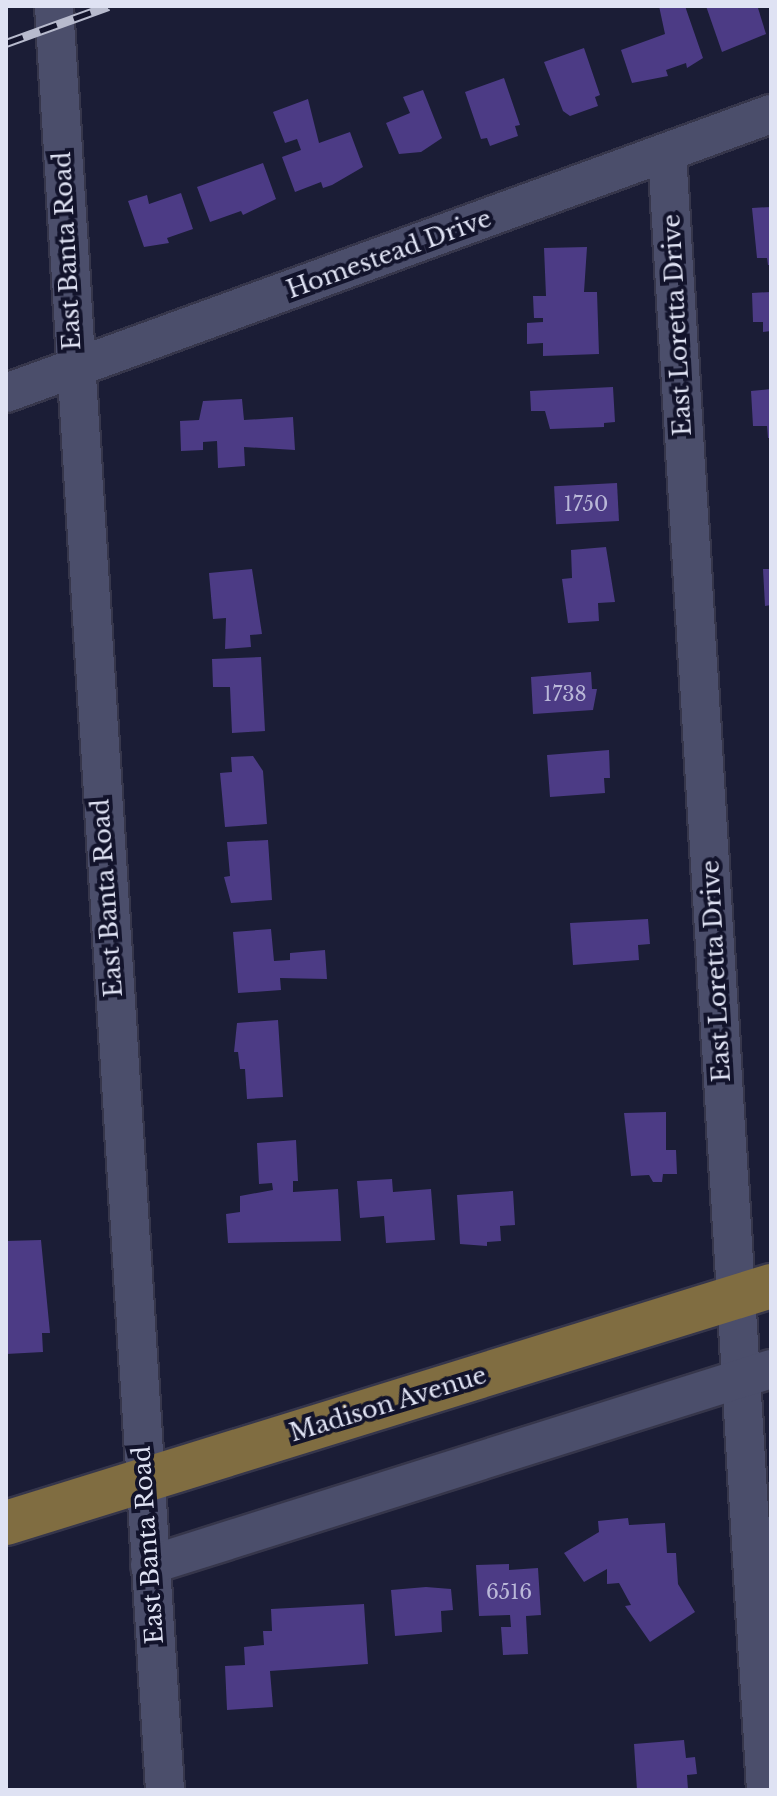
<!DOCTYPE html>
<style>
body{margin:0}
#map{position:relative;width:777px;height:1796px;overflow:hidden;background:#1b1d36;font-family:"Libre Baskerville",serif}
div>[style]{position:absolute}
.building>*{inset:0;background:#4c3b85;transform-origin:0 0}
.roads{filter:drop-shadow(2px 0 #36364b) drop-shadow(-2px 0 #36364b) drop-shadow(0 2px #36364b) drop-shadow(0 -2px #36364b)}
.minor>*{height:38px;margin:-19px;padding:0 19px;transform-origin:19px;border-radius:19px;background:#4b4e6b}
.major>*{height:44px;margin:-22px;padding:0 22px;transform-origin:22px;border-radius:22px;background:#806d41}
.rail>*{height:9px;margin-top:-4.5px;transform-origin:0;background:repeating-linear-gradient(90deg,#12132b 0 18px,#b7bacd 0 36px);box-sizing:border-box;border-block:2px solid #b7bacd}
span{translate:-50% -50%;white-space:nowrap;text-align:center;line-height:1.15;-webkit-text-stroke:8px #12132b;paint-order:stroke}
.number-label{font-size:20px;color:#bab8d8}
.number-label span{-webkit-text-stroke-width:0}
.street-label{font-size:24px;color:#dfe2f3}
.frame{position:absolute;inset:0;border:8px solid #dfe2f3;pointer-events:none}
</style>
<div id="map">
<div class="building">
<div style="clip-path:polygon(659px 6px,685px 6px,703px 58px,687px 68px,686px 63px,666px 70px,668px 76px,632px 83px,621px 50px,665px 34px)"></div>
<div style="clip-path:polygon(706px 6px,758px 8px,766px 34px,722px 52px)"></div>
<div style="clip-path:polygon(584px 48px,600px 95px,595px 97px,598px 106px,570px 116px,563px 111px,544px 62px)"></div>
<div style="clip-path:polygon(504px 78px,520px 125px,515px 126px,518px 136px,490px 146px,487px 138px,481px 139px,465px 92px)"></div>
<div style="clip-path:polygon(423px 90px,442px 138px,421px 152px,399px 154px,386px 123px,410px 113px,403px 97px)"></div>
<div style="clip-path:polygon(308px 99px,319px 143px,350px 132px,363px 167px,332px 185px,323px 188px,321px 182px,295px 192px,282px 157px,301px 150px,297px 139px,285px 143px,273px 112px)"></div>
<div style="clip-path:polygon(263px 163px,276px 199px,243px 215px,241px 211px,210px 222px,197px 187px)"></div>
<div style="clip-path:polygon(181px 193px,193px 229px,167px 238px,169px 243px,144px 247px,128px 201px,147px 195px,149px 204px)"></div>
<div style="clip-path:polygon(771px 207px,771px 265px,768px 265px,767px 258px,757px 258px,752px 208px)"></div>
<div style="clip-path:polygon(587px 247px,584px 292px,597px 292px,599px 354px,543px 356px,543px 343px,527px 344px,527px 323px,543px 322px,543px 318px,534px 318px,533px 296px,546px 296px,544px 248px)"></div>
<div style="clip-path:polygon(771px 292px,771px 331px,763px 332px,763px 322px,753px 322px,752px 293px)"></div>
<div style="clip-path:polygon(613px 387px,615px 422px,604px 423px,604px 427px,550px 429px,545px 411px,531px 411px,530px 391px)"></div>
<div style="clip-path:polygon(771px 389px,771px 438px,768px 438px,767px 426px,753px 426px,751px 391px)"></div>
<div style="clip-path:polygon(242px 399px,244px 420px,293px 417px,295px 450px,244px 447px,245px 466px,218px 468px,217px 441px,203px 442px,203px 450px,181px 451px,180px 421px,199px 420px,203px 401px)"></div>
<div style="left:617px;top:483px;width:38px;height:63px;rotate:87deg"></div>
<div style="clip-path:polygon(606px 547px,615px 602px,598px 603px,599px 621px,568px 623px,562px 579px,572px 578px,571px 550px)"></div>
<div style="clip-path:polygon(252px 569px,262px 634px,250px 635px,251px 647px,225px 649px,226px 618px,213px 619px,209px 573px)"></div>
<div style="clip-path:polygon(763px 569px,771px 569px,771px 605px,765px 606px)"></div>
<div style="clip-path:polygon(261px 657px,265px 731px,232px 733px,230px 687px,213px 687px,212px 659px)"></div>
<div style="clip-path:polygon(591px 672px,592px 689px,597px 689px,593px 710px,533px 714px,531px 677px)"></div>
<div style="clip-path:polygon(609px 750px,610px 778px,604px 778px,605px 793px,550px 797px,547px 755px)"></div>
<div style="clip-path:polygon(253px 756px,263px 771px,267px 824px,225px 827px,220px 773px,232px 772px,231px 757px)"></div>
<div style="clip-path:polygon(268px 840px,272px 900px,231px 903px,224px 877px,230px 876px,227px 842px)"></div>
<div style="clip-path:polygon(648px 919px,650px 944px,638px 945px,639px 960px,573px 965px,570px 923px)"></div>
<div style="clip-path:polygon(271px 929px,274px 961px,290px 960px,290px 953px,325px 950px,327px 979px,280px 978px,281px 990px,238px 993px,233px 932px)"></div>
<div style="clip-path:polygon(278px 1020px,283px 1097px,247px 1099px,245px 1069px,240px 1069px,238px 1052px,234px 1052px,237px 1023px)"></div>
<div style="clip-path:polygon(666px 1112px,666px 1150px,676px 1150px,677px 1174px,663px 1174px,662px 1182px,653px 1182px,649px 1175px,631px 1176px,624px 1113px)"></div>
<div style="clip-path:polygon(296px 1140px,298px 1181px,293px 1181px,293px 1192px,338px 1189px,341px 1241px,228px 1243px,226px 1214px,240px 1212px,240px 1196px,273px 1190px,272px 1183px,259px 1184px,257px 1143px)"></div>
<div style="clip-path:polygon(392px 1179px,393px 1192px,431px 1189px,435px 1240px,386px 1243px,384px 1216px,360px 1218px,357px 1181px)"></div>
<div style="clip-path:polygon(513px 1191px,515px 1225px,500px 1226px,501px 1241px,487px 1242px,487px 1246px,460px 1244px,457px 1195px)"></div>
<div style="clip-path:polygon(41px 1240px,50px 1333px,42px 1333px,43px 1352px,6px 1354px,6px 1241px)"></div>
<div style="clip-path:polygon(628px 1518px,629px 1525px,665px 1523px,667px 1553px,676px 1553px,678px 1584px,695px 1612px,650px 1642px,625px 1606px,631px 1605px,619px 1583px,607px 1584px,607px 1569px,584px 1582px,564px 1553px,599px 1532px,598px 1521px)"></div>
<div style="clip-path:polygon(509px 1564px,509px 1570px,538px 1568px,541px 1615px,526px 1616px,528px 1654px,503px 1655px,501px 1627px,511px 1627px,510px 1615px,479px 1616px,476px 1565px)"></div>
<div style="clip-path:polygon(426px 1587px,451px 1589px,453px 1610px,441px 1611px,442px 1632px,395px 1636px,391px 1590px)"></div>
<div style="clip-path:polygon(364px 1604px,368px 1664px,270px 1671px,273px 1707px,227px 1710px,225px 1666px,245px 1665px,244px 1647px,264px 1645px,263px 1631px,272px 1631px,271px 1609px)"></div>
<div style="clip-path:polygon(684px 1740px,686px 1758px,695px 1757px,697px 1774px,687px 1775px,688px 1789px,637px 1790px,634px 1744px)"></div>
</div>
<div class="roads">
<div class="minor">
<div style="left:54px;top:6px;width:1787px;rotate:86.44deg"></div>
<div style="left:667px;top:153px;width:1640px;rotate:86.54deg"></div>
<div style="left:6px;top:393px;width:814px;rotate:-20.04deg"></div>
<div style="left:150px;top:1565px;width:651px;rotate:-17.52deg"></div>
</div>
<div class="major">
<div style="left:6px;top:1523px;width:801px;rotate:-17.21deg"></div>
</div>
</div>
<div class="rail">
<div style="left:6px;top:43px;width:109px;rotate:-19.9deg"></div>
</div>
<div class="number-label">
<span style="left:586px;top:504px">1750</span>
<span style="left:565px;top:694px">1738</span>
<span style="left:509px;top:1592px">6516</span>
</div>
<div class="street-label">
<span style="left:67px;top:251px;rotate:-93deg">East Banta Road</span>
<span style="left:389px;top:254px;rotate:-20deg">Homestead Drive</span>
<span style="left:677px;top:325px;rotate:-93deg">East Loretta Drive</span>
<span style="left:107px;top:898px;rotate:-94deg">East Banta Road</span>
<span style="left:716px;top:971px;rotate:-93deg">East Loretta Drive</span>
<span style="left:388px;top:1404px;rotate:-17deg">Madison Avenue</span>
<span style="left:148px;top:1545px;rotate:-94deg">East Banta Road</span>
</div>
<div class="frame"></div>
</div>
